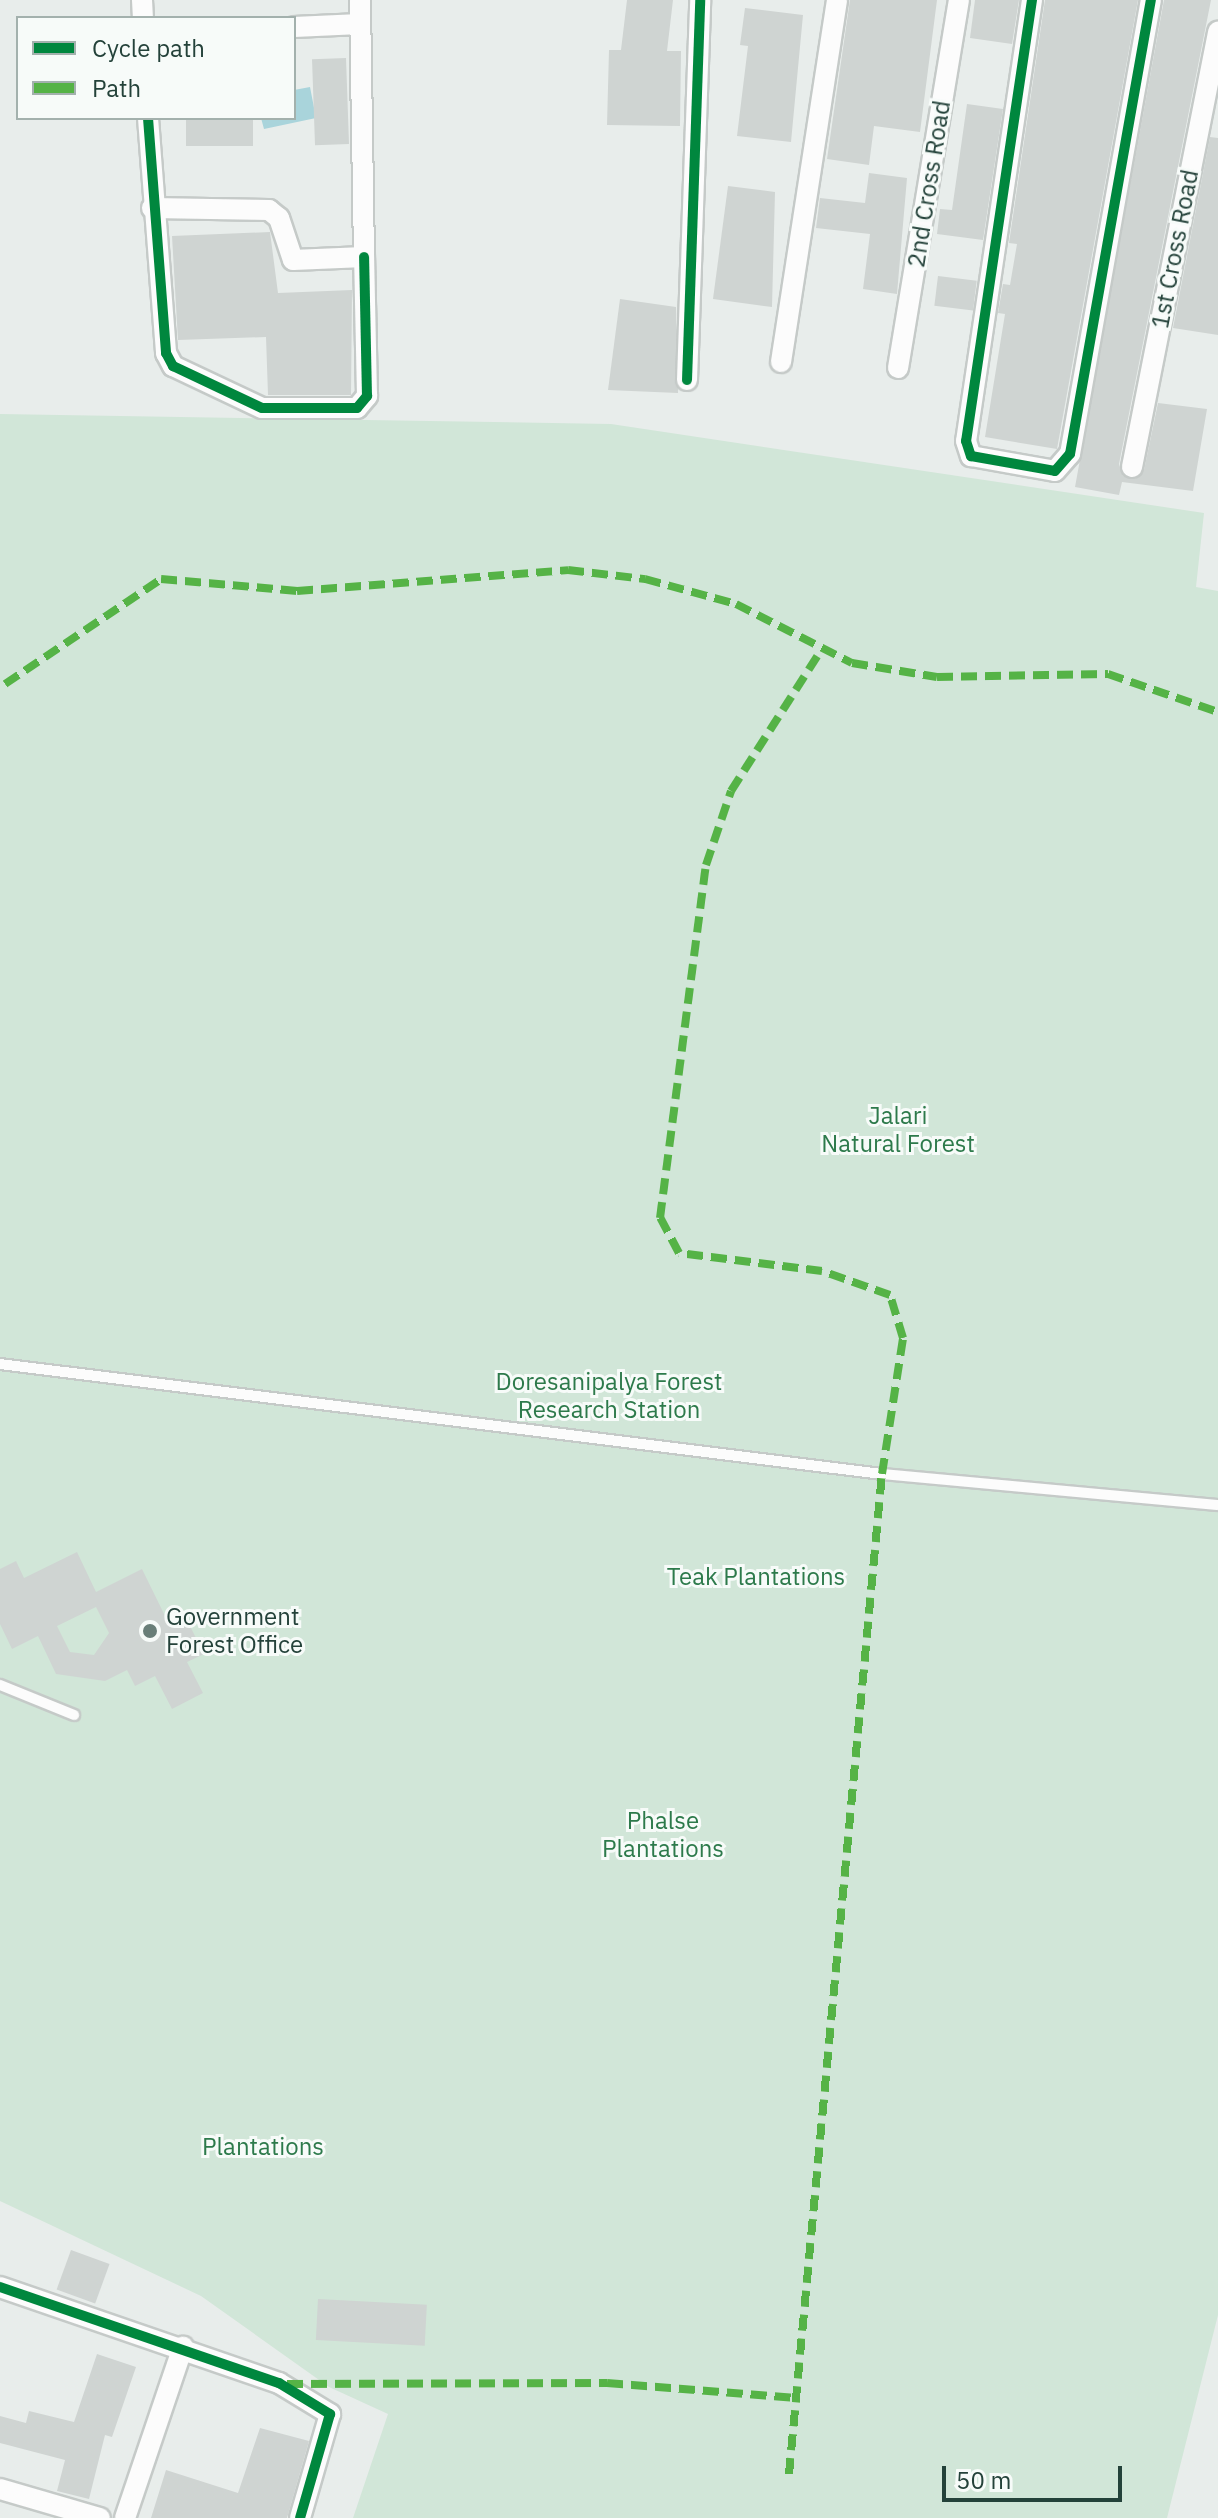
<!DOCTYPE html>
<style>
body{margin:0}
#map{position:relative;width:1218px;height:2518px;overflow:hidden;background:#e8edeb;font-family:"IBM Plex Sans",sans-serif}
div>[style]{position:absolute}
.green>*{inset:0;background:#d1e6d8}
.water>*{inset:0;background:#a9d4db}
.building>*{inset:0;background:#cfd4d2;transform-origin:0 0}
.roads{filter:drop-shadow(2px 0 #c5cac8) drop-shadow(-2px 0 #c5cac8) drop-shadow(0 2px #c5cac8) drop-shadow(0 -2px #c5cac8)}
.service>*{height:10px;margin:-5px;padding:0 5px;transform-origin:5px;border-radius:5px;background:#fcfcfc}
.minor>*{height:20px;margin:-10px;padding:0 10px;transform-origin:10px;border-radius:10px;background:#fcfcfc}
.quiet>*{height:8px;margin-top:-4px;transform-origin:0;background:repeating-linear-gradient(90deg,#55b346 0 16px,transparent 0 24px)}
.cycleway>*{height:10px;margin:-5px;padding:0 5px;transform-origin:5px;border-radius:5px;background:#00873e}
.dots>*{width:22px;height:22px;translate:-50% -50%;box-sizing:border-box;border:4px solid #f7fbf9;border-radius:50%}
span{translate:-50% -50%;white-space:nowrap;text-align:center;line-height:1.15;-webkit-text-stroke:6px #f7fbf9;paint-order:stroke}
.street-label{font-size:24px;color:#24423a}
.park-label{font-size:24px;color:#2d7a4b}
.poi-label{font-size:24px;color:#24423a}
.left{translate:0 -50%;text-align:left}
.legend{position:absolute;left:16px;top:16px;width:280px;height:104px;box-sizing:border-box;background:#f7fbf9;border:2px solid #a3b1ad;margin:0;padding:10px 14px;list-style:none;font-size:24px;color:#24423a}
.legend li{display:flex;align-items:center;gap:16px;height:40px}
.legend b{width:40px;border:2px solid #a3b1ad}
.scale{position:absolute;left:942px;top:2466px;width:180px;height:36px;box-sizing:border-box;border:4px solid #24423a;border-top:0;padding-left:10px;font-size:24px;line-height:28px;white-space:nowrap;color:#24423a;-webkit-text-stroke:6px #f7fbf9;paint-order:stroke}
</style>
<div id="map">
<div class="green">
<div style="clip-path:polygon(0 414px,611px 424px,1204px 513px,1196px 587px,1218px 591px,1218px 2315px,1167px 2518px,353px 2518px,388px 2414px,329px 2387px,201px 2296px,0 2201px)"></div>
</div>
<div class="water">
<div style="clip-path:polygon(310px 87px,316px 118px,264px 129px,261px 118px,294px 118px,294px 90px)"></div>
</div>
<div class="building">
<div style="clip-path:polygon(627px 0,673px 0,667px 51px,681px 51px,680px 126px,607px 125px,609px 50px,621px 50px)"></div>
<div style="clip-path:polygon(850px 0,937px 0,920px 132px,874px 126px,869px 165px,827px 159px)"></div>
<div style="clip-path:polygon(975px 0,1019px 0,1012px 44px,970px 38px)"></div>
<div style="clip-path:polygon(1045px 0,1138px 0,1057px 449px,985px 437px,1005px 314px,998px 313px,1003px 284px,1010px 285px,1017px 244px,1009px 243px)"></div>
<div style="clip-path:polygon(1164px 0,1211px 0,1119px 464px,1123px 476px,1135px 479px,1144px 470px,1158px 403px,1207px 409px,1193px 491px,1122px 482px,1119px 495px,1075px 487px)"></div>
<div style="clip-path:polygon(745px 8px,803px 15px,791px 142px,737px 136px,748px 46px,740px 45px)"></div>
<div style="left:346px;top:58px;width:86px;height:34px;rotate:88deg"></div>
<div style="clip-path:polygon(967px 104px,1003px 109px,983px 240px,937px 234px,940px 209px,952px 210px)"></div>
<div style="left:186px;top:118px;width:67px;height:28px"></div>
<div style="clip-path:polygon(1210px 137px,1218px 138px,1218px 335px,1173px 328px)"></div>
<div style="clip-path:polygon(869px 173px,907px 178px,897px 294px,863px 289px,870px 234px,816px 228px,820px 198px,865px 203px)"></div>
<div style="clip-path:polygon(728px 186px,775px 192px,772px 307px,713px 299px)"></div>
<div style="clip-path:polygon(270px 232px,278px 293px,352px 290px,351px 395px,268px 395px,266px 337px,178px 340px,172px 236px)"></div>
<div style="left:938px;top:276px;width:39px;height:30px;rotate:7deg"></div>
<div style="clip-path:polygon(620px 299px,676px 307px,678px 393px,608px 390px)"></div>
<div style="clip-path:polygon(evenodd,77px 1552px,96px 1592px,142px 1569px,168px 1622px,184px 1614px,204px 1654px,187px 1662px,203px 1693px,172px 1709px,155px 1676px,135px 1686px,127px 1670px,105px 1681px,56px 1674px,38px 1636px,12px 1649px,0 1624px,0 1569px,16px 1561px,24px 1578px,77px 1552px,96px 1607px,109px 1633px,94px 1655px,70px 1652px,57px 1626px,96px 1607px)"></div>
<div style="left:71px;top:2250px;width:41px;height:42px;rotate:20deg"></div>
<div style="left:318px;top:2299px;width:109px;height:41px;rotate:3deg"></div>
<div style="clip-path:polygon(97px 2354px,136px 2367px,112px 2437px,105px 2435px,89px 2499px,57px 2491px,65px 2460px,0 2443px,0 2416px,26px 2423px,29px 2411px,74px 2422px)"></div>
<div style="clip-path:polygon(260px 2428px,309px 2441px,287px 2518px,151px 2518px,166px 2470px,238px 2493px)"></div>
</div>
<div class="roads">
<div class="service">
<div style="left:0;top:1364px;width:889px;rotate:7.11deg"></div>
<div style="left:882px;top:1474px;width:337px;rotate:5.3deg"></div>
<div style="left:0;top:1685px;width:80px;rotate:22.1deg"></div>
</div>
<div class="minor">
<div style="left:142px;top:0;width:18px;rotate:87deg"></div>
<div style="left:1032px;top:0;width:446px;rotate:98.5deg"></div>
<div style="left:966px;top:441px;width:16px;rotate:72deg"></div>
<div style="left:971px;top:456px;width:85px;rotate:10.1deg"></div>
<div style="left:1055px;top:471px;width:23px;rotate:-49deg"></div>
<div style="left:1070px;top:454px;width:461px;rotate:-79.9deg"></div>
<div style="left:294px;top:27px;width:66px;rotate:-2.6deg"></div>
<div style="left:148px;top:118px;width:236px;rotate:85.6deg"></div>
<div style="left:166px;top:353px;width:15px;rotate:62deg"></div>
<div style="left:173px;top:366px;width:98px;rotate:25.3deg"></div>
<div style="left:262px;top:408px;width:95px"></div>
<div style="left:357px;top:408px;width:16px;rotate:-50deg"></div>
<div style="left:367px;top:396px;width:139px;rotate:-91.2deg"></div>
<div style="left:152px;top:208px;width:117px;rotate:1deg"></div>
<div style="left:269px;top:210px;width:13px;rotate:39deg"></div>
<div style="left:279px;top:218px;width:44px;rotate:71.6deg"></div>
<div style="left:293px;top:260px;width:71px;rotate:-2.4deg"></div>
<div style="left:364px;top:257px;width:257px;rotate:-90.9deg"></div>
<div style="left:781px;top:362px;width:366px;rotate:-81.2deg"></div>
<div style="left:898px;top:368px;width:373px;rotate:-80.6deg"></div>
<div style="left:687px;top:380px;width:380px;rotate:-88deg"></div>
<div style="left:1132px;top:467px;width:444px;rotate:-78.8deg"></div>
<div style="left:0;top:2287px;width:295px;rotate:19deg"></div>
<div style="left:279px;top:2383px;width:60px;rotate:31.3deg"></div>
<div style="left:330px;top:2414px;width:108px;rotate:106.1deg"></div>
<div style="left:0;top:2489px;width:104px;rotate:16.2deg"></div>
<div style="left:125px;top:2518px;width:181px;rotate:-71.3deg"></div>
</div>
</div>
<div class="quiet">
<div style="left:5px;top:684px;width:188px;rotate:-33.9deg"></div>
<div style="left:161px;top:579px;width:137px;rotate:5deg"></div>
<div style="left:297px;top:591px;width:272px;rotate:-4.4deg"></div>
<div style="left:568px;top:570px;width:78px;rotate:6.7deg"></div>
<div style="left:645px;top:579px;width:94px;rotate:15.4deg"></div>
<div style="left:736px;top:604px;width:130px;rotate:27deg"></div>
<div style="left:852px;top:663px;width:86px;rotate:9.4deg"></div>
<div style="left:937px;top:677px;width:171px;rotate:-1deg"></div>
<div style="left:1108px;top:674px;width:116px;rotate:19.1deg"></div>
<div style="left:287px;top:2384px;width:320px;rotate:-0.2deg"></div>
<div style="left:607px;top:2383px;width:190px;rotate:4.5deg"></div>
<div style="left:789px;top:2474px;width:1004px;rotate:-84.69deg"></div>
<div style="left:882px;top:1474px;width:138px;rotate:-81.2deg"></div>
<div style="left:903px;top:1338px;width:45px;rotate:-106.8deg"></div>
<div style="left:890px;top:1295px;width:72px;rotate:-160.6deg"></div>
<div style="left:822px;top:1271px;width:144px;rotate:-172.8deg"></div>
<div style="left:679px;top:1253px;width:40px;rotate:-118deg"></div>
<div style="left:660px;top:1218px;width:356px;rotate:-82.6deg"></div>
<div style="left:706px;top:865px;width:78px;rotate:-71.3deg"></div>
<div style="left:731px;top:791px;width:167px;rotate:-57.4deg"></div>
</div>
<div class="cycleway">
<div style="left:1032px;top:0;width:446px;rotate:98.5deg"></div>
<div style="left:966px;top:441px;width:16px;rotate:72deg"></div>
<div style="left:971px;top:456px;width:85px;rotate:10.1deg"></div>
<div style="left:1055px;top:471px;width:23px;rotate:-49deg"></div>
<div style="left:1070px;top:454px;width:461px;rotate:-79.9deg"></div>
<div style="left:148px;top:118px;width:236px;rotate:85.6deg"></div>
<div style="left:166px;top:353px;width:15px;rotate:62deg"></div>
<div style="left:173px;top:366px;width:98px;rotate:25.3deg"></div>
<div style="left:262px;top:408px;width:95px"></div>
<div style="left:357px;top:408px;width:16px;rotate:-50deg"></div>
<div style="left:367px;top:396px;width:139px;rotate:-91.2deg"></div>
<div style="left:687px;top:380px;width:380px;rotate:-88deg"></div>
<div style="left:0;top:2287px;width:295px;rotate:19deg"></div>
<div style="left:279px;top:2383px;width:60px;rotate:31.3deg"></div>
<div style="left:330px;top:2414px;width:108px;rotate:106.1deg"></div>
</div>
<div class="dots">
<div style="left:150px;top:1631px;background:#697e78"></div>
</div>
<div class="street-label">
<span style="left:929px;top:184px;rotate:-81deg">2nd Cross Road</span>
<span style="left:1175px;top:249px;rotate:-79deg">1st Cross Road</span>
</div>
<div class="park-label">
<span style="left:898px;top:1130px">Jalari<br>Natural Forest</span>
<span style="left:609px;top:1396px">Doresanipalya Forest<br>Research Station</span>
<span style="left:756px;top:1577px">Teak Plantations</span>
<span style="left:663px;top:1835px">Phalse<br>Plantations</span>
<span style="left:263px;top:2147px">Plantations</span>
</div>
<div class="poi-label">
<span class="left" style="left:166px;top:1631px">Government<br>Forest Office</span>
</div>
<ul class="legend">
<li><b style="height:10px;background:#00873e"></b>Cycle path</li>
<li><b style="height:10px;background:#55b346"></b>Path</li>
</ul>
<div class="scale">50 m</div>
</div>
